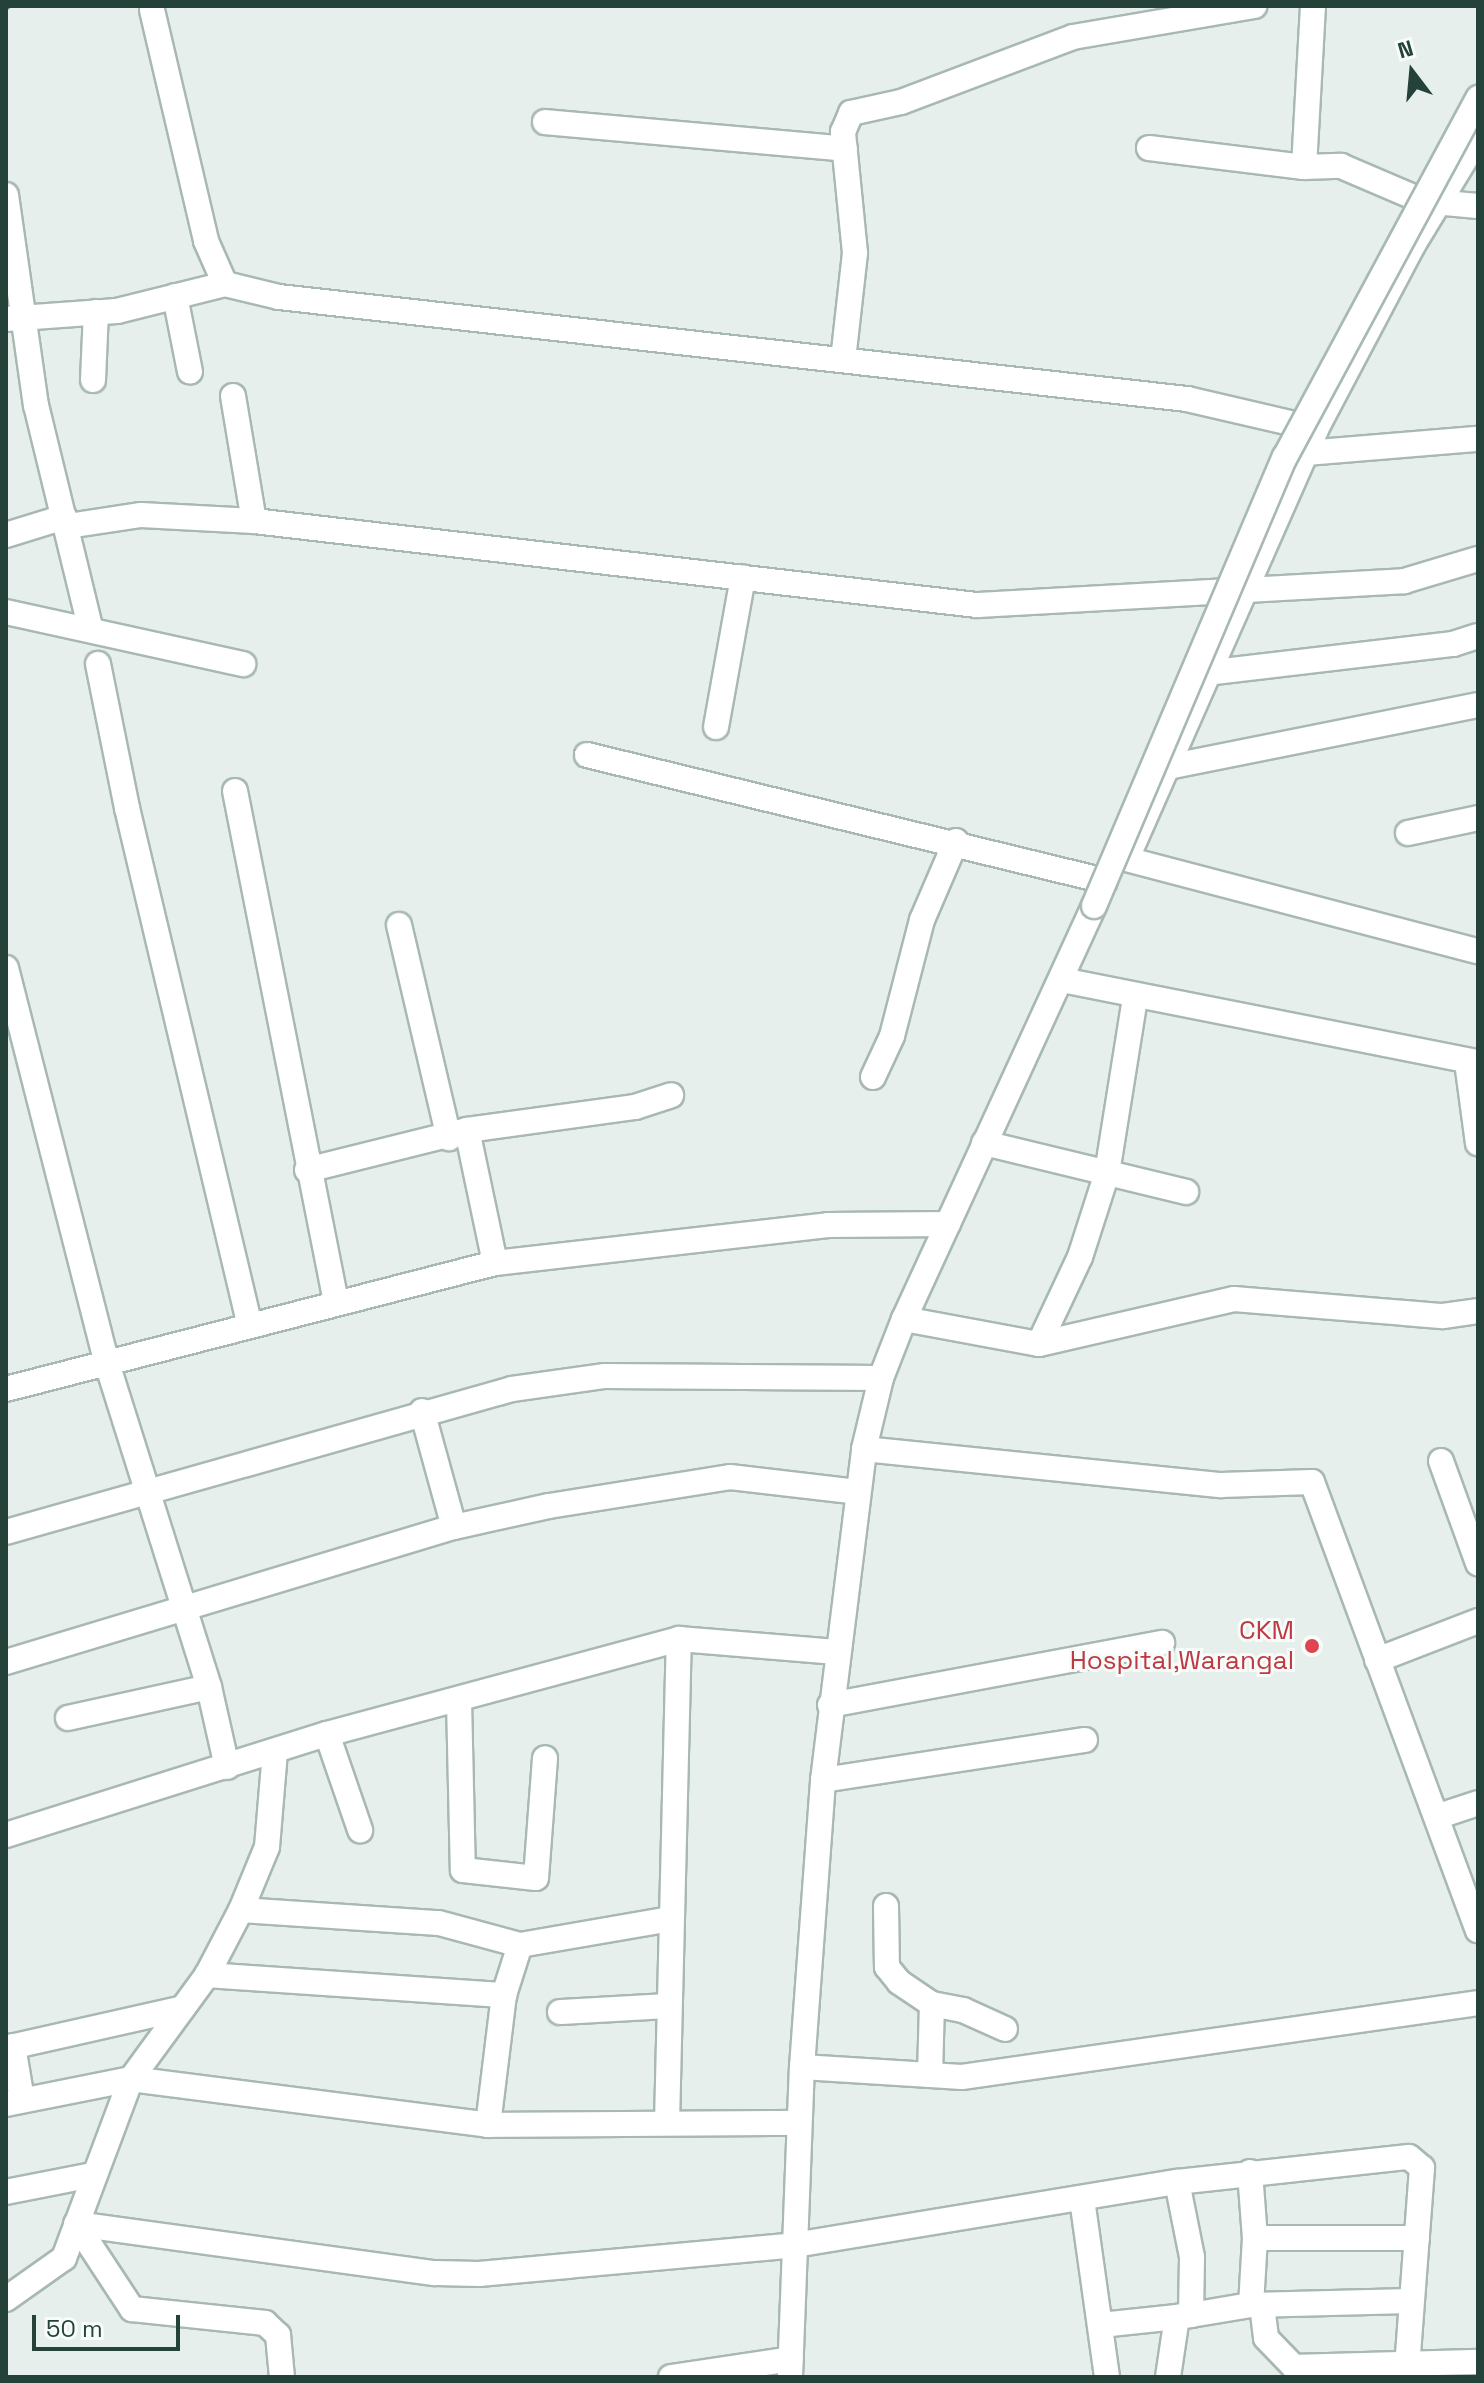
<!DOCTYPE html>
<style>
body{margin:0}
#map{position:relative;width:1484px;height:2383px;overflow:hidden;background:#e6efeb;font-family:"Space Grotesk",sans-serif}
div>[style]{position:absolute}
.roads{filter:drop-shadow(2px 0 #a8b8b2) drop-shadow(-2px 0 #a8b8b2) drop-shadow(0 2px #a8b8b2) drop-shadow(0 -2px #a8b8b2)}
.minor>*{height:24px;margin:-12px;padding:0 12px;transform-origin:12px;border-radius:12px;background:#fff}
.rail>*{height:6px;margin-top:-3px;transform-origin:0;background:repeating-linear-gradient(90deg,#5f7d75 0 16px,transparent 0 24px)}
.bridges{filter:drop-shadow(2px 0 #a8b8b2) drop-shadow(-2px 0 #a8b8b2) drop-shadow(0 2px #a8b8b2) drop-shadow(0 -2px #a8b8b2)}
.minor-bridge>*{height:24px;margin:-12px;padding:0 12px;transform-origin:12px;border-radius:12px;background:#fff}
.dots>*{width:22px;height:22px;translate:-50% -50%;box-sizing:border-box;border:4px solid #f7fbf9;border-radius:50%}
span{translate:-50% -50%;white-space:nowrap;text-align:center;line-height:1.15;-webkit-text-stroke:6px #f7fbf9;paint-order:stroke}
.health-label{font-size:26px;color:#be3a42}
.right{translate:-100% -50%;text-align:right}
.frame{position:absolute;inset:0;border:8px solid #24423a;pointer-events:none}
.north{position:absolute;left:1372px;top:32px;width:80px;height:80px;-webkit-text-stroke:6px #f7fbf9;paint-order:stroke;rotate:344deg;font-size:22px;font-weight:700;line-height:32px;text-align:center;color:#24423a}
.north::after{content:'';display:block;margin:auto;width:28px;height:36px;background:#24423a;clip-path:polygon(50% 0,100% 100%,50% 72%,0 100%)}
.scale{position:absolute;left:32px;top:2315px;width:148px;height:36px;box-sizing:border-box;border:4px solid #24423a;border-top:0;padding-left:10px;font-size:24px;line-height:28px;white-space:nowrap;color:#24423a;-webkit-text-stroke:6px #f7fbf9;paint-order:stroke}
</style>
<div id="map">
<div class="roads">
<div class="minor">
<div style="left:152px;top:10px;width:237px;rotate:76.8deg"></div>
<div style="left:206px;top:241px;width:47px;rotate:66.2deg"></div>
<div style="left:225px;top:284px;width:56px;rotate:13.5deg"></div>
<div style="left:279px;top:297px;width:914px;rotate:6.41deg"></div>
<div style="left:1187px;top:399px;width:132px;rotate:13.1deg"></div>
<div style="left:545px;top:122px;width:301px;rotate:5.1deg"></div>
<div style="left:1149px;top:148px;width:156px;rotate:7deg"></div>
<div style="left:1304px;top:167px;width:37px;rotate:-2deg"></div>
<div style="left:1341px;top:166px;width:89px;rotate:23.1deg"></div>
<div style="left:1423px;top:201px;width:55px;rotate:5.2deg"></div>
<div style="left:1304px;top:167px;width:161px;rotate:-86.8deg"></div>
<div style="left:6px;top:195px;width:212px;rotate:81.9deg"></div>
<div style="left:36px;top:405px;width:228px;rotate:76.3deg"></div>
<div style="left:175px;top:296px;width:77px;rotate:78.8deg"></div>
<div style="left:6px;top:319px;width:111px;rotate:-4.1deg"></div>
<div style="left:117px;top:311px;width:111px;rotate:-14deg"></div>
<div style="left:843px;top:360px;width:108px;rotate:-83.6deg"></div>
<div style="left:855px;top:253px;width:122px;rotate:-95.7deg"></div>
<div style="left:843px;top:132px;width:21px;rotate:-67deg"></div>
<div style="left:851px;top:113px;width:51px;rotate:-12.4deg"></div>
<div style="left:901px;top:102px;width:184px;rotate:-20.7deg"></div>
<div style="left:1073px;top:37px;width:184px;rotate:-9.7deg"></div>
<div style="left:93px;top:380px;width:68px;rotate:-87.5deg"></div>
<div style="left:233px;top:396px;width:127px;rotate:80.5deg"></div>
<div style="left:1306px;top:453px;width:173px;rotate:-4.7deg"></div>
<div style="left:68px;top:526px;width:74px;rotate:-8.6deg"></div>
<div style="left:141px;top:515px;width:113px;rotate:3deg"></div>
<div style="left:254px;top:521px;width:728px;rotate:6.63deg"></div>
<div style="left:977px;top:605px;width:428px;rotate:-3.2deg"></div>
<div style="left:1404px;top:581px;width:77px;rotate:-16.6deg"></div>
<div style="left:6px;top:535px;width:61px;rotate:-17.2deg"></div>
<div style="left:6px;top:612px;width:243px;rotate:12.4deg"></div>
<div style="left:98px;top:664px;width:147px;rotate:78.6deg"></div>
<div style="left:127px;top:808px;width:528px;rotate:76.65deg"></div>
<div style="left:1206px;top:673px;width:249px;rotate:-6.7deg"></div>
<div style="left:1453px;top:644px;width:26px;rotate:-18deg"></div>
<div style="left:716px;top:727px;width:152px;rotate:-79.8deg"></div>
<div style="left:587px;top:755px;width:533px;rotate:13.67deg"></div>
<div style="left:1168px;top:767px;width:316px;rotate:-11.3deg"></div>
<div style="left:235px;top:791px;width:521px;rotate:78.82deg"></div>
<div style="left:1408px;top:833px;width:72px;rotate:-12.1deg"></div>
<div style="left:1131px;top:849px;width:459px;rotate:-66.2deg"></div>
<div style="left:1316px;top:429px;width:208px;rotate:-62.2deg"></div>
<div style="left:1413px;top:245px;width:125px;rotate:-58.7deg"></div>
<div style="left:1126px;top:859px;width:363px;rotate:14.7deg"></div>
<div style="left:399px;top:925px;width:219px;rotate:76.8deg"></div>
<div style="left:6px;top:968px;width:405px;rotate:75.7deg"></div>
<div style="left:106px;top:1360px;width:343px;rotate:72.5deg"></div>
<div style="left:209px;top:1687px;width:82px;rotate:77.3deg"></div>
<div style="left:1062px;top:980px;width:424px;rotate:11.2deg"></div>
<div style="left:1467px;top:1062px;width:82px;rotate:82.3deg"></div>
<div style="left:873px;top:1077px;width:45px;rotate:-65.1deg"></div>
<div style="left:892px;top:1036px;width:120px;rotate:-75.5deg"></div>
<div style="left:922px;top:920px;width:86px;rotate:-66.7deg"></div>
<div style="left:467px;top:1130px;width:136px;rotate:78.1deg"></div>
<div style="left:984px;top:1143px;width:208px;rotate:13.6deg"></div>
<div style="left:307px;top:1170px;width:165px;rotate:-14deg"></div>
<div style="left:467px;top:1130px;width:170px;rotate:-7.8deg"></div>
<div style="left:635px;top:1107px;width:38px;rotate:-18deg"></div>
<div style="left:904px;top:1319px;width:137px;rotate:10.5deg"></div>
<div style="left:1039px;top:1344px;width:200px;rotate:-13deg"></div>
<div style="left:1234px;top:1299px;width:210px;rotate:4.7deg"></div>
<div style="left:1443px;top:1316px;width:35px;rotate:-8deg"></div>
<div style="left:1039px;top:1344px;width:96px;rotate:-64.8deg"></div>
<div style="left:1080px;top:1257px;width:88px;rotate:-72.2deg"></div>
<div style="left:1107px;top:1173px;width:176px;rotate:-80.9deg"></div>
<div style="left:6px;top:1389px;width:505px;rotate:-14.45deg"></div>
<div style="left:495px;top:1263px;width:335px;rotate:-6.5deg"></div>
<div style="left:828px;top:1225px;width:120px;rotate:-0.5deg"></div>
<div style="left:422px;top:1411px;width:120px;rotate:74.6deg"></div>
<div style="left:864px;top:1449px;width:359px;rotate:5.8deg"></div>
<div style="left:1221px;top:1485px;width:91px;rotate:-1.9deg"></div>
<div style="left:1312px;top:1482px;width:478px;rotate:69.7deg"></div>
<div style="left:1441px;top:1461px;width:109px;rotate:70.1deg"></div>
<div style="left:6px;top:1532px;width:526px;rotate:-15.78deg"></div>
<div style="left:512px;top:1389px;width:94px;rotate:-8deg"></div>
<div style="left:605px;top:1376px;width:276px;rotate:0.4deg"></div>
<div style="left:1377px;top:1660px;width:108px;rotate:-21.1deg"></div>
<div style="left:6px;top:1662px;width:468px;rotate:-16.8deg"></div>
<div style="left:454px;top:1527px;width:97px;rotate:-12.5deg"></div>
<div style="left:549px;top:1506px;width:183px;rotate:-9.1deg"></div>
<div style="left:730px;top:1477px;width:128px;rotate:6.7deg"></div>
<div style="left:459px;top:1700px;width:170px;rotate:88.7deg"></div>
<div style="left:463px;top:1870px;width:73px;rotate:6.3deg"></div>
<div style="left:536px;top:1878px;width:120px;rotate:-85.7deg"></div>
<div style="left:830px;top:1705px;width:338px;rotate:-10.6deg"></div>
<div style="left:68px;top:1718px;width:144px;rotate:-12.4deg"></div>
<div style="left:327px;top:1734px;width:102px;rotate:71deg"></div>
<div style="left:823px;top:1780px;width:265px;rotate:-8.7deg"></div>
<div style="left:1439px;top:1816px;width:41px;rotate:-18.4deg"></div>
<div style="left:6px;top:1835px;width:337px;rotate:-17.5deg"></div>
<div style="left:327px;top:1734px;width:365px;rotate:-15.1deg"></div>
<div style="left:679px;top:1639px;width:158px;rotate:4.7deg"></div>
<div style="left:886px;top:1906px;width:61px;rotate:89.1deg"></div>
<div style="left:887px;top:1967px;width:19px;rotate:51deg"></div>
<div style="left:899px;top:1982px;width:40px;rotate:34deg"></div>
<div style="left:932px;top:2004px;width:32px;rotate:11deg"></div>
<div style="left:963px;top:2010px;width:46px;rotate:24.3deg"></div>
<div style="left:241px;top:1910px;width:198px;rotate:3.8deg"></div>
<div style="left:439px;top:1923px;width:84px;rotate:15.2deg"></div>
<div style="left:520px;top:1945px;width:152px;rotate:-9.8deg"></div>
<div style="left:207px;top:1975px;width:298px;rotate:3.9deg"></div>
<div style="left:560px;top:2012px;width:109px;rotate:-3.2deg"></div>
<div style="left:13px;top:2046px;width:55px;rotate:80.5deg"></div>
<div style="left:6px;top:2048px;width:181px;rotate:-12.7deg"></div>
<div style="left:802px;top:2067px;width:160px;rotate:3.6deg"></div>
<div style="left:962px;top:2077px;width:521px;rotate:-8.16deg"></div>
<div style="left:930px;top:2075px;width:71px;rotate:-88.4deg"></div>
<div style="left:6px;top:2104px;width:127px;rotate:-11.3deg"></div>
<div style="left:131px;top:2079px;width:360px;rotate:7.3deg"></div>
<div style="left:488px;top:2125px;width:311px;rotate:-0.4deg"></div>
<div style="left:667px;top:2123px;width:484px;rotate:-88.6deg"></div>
<div style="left:488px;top:2125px;width:131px;rotate:-83deg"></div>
<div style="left:504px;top:1995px;width:52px;rotate:-72.3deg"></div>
<div style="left:1250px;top:2172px;width:66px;rotate:85.7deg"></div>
<div style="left:1255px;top:2238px;width:67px;rotate:93.4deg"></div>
<div style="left:6px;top:2192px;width:89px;rotate:-11.1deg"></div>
<div style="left:1082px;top:2199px;width:180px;rotate:82deg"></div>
<div style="left:76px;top:2224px;width:363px;rotate:7.8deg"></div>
<div style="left:436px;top:2273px;width:43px;rotate:1.3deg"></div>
<div style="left:479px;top:2274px;width:317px;rotate:-5.2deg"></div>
<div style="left:795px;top:2245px;width:387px;rotate:-9.4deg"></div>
<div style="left:1177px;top:2182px;width:233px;rotate:-6.2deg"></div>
<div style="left:1409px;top:2157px;width:17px;rotate:40deg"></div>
<div style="left:1422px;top:2168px;width:200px;rotate:94.3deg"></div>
<div style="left:83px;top:2225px;width:14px;rotate:78deg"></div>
<div style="left:86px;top:2239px;width:84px;rotate:56.7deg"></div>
<div style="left:132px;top:2309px;width:134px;rotate:6deg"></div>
<div style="left:265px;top:2323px;width:18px;rotate:43deg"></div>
<div style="left:278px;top:2335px;width:42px;rotate:84.6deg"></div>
<div style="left:1255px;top:2238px;width:162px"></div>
<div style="left:6px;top:2299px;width:71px;rotate:-35.3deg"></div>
<div style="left:64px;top:2258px;width:191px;rotate:-69.5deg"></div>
<div style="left:131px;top:2079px;width:129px;rotate:-53.8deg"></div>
<div style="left:207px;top:1975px;width:73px;rotate:-62.4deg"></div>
<div style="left:241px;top:1910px;width:68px;rotate:-67.6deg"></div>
<div style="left:267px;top:1847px;width:96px;rotate:-85.2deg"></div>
<div style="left:1262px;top:2305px;width:33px;rotate:83deg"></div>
<div style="left:1266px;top:2338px;width:40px;rotate:46deg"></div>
<div style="left:1294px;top:2367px;width:184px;rotate:-1.6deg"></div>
<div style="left:1191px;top:2315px;width:61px;rotate:-9.5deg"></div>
<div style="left:1251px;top:2305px;width:159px;rotate:-1.4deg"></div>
<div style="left:1101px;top:2325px;width:76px;rotate:-6deg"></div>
<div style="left:671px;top:2377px;width:121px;rotate:-8.5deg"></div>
<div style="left:790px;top:2377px;width:310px;rotate:-87.8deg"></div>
<div style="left:802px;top:2067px;width:288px;rotate:-85.8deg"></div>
<div style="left:823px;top:1780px;width:334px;rotate:-82.9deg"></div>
<div style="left:864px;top:1449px;width:73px;rotate:-76.5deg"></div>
<div style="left:881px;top:1378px;width:63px;rotate:-68.7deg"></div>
<div style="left:904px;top:1319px;width:455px;rotate:-65.3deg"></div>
<div style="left:1168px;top:2377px;width:61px;rotate:-81.5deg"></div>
<div style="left:1177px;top:2317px;width:14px;rotate:-8deg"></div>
<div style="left:1191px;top:2315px;width:58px;rotate:-89deg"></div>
<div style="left:1192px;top:2257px;width:76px;rotate:-101.3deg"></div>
</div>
</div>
<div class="rail">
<div style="left:6px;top:7px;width:3px;rotate:-18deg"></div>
</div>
<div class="bridges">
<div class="minor-bridge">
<div style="left:1094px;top:906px;width:488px;rotate:-67deg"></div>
<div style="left:1285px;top:457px;width:408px;rotate:-61.7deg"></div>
</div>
</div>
<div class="dots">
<div style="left:1312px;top:1646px;background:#e0444e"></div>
</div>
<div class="health-label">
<span class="right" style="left:1294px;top:1646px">CKM<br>Hospital,Warangal</span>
</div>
<div class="frame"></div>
<div class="north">N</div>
<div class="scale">50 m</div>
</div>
